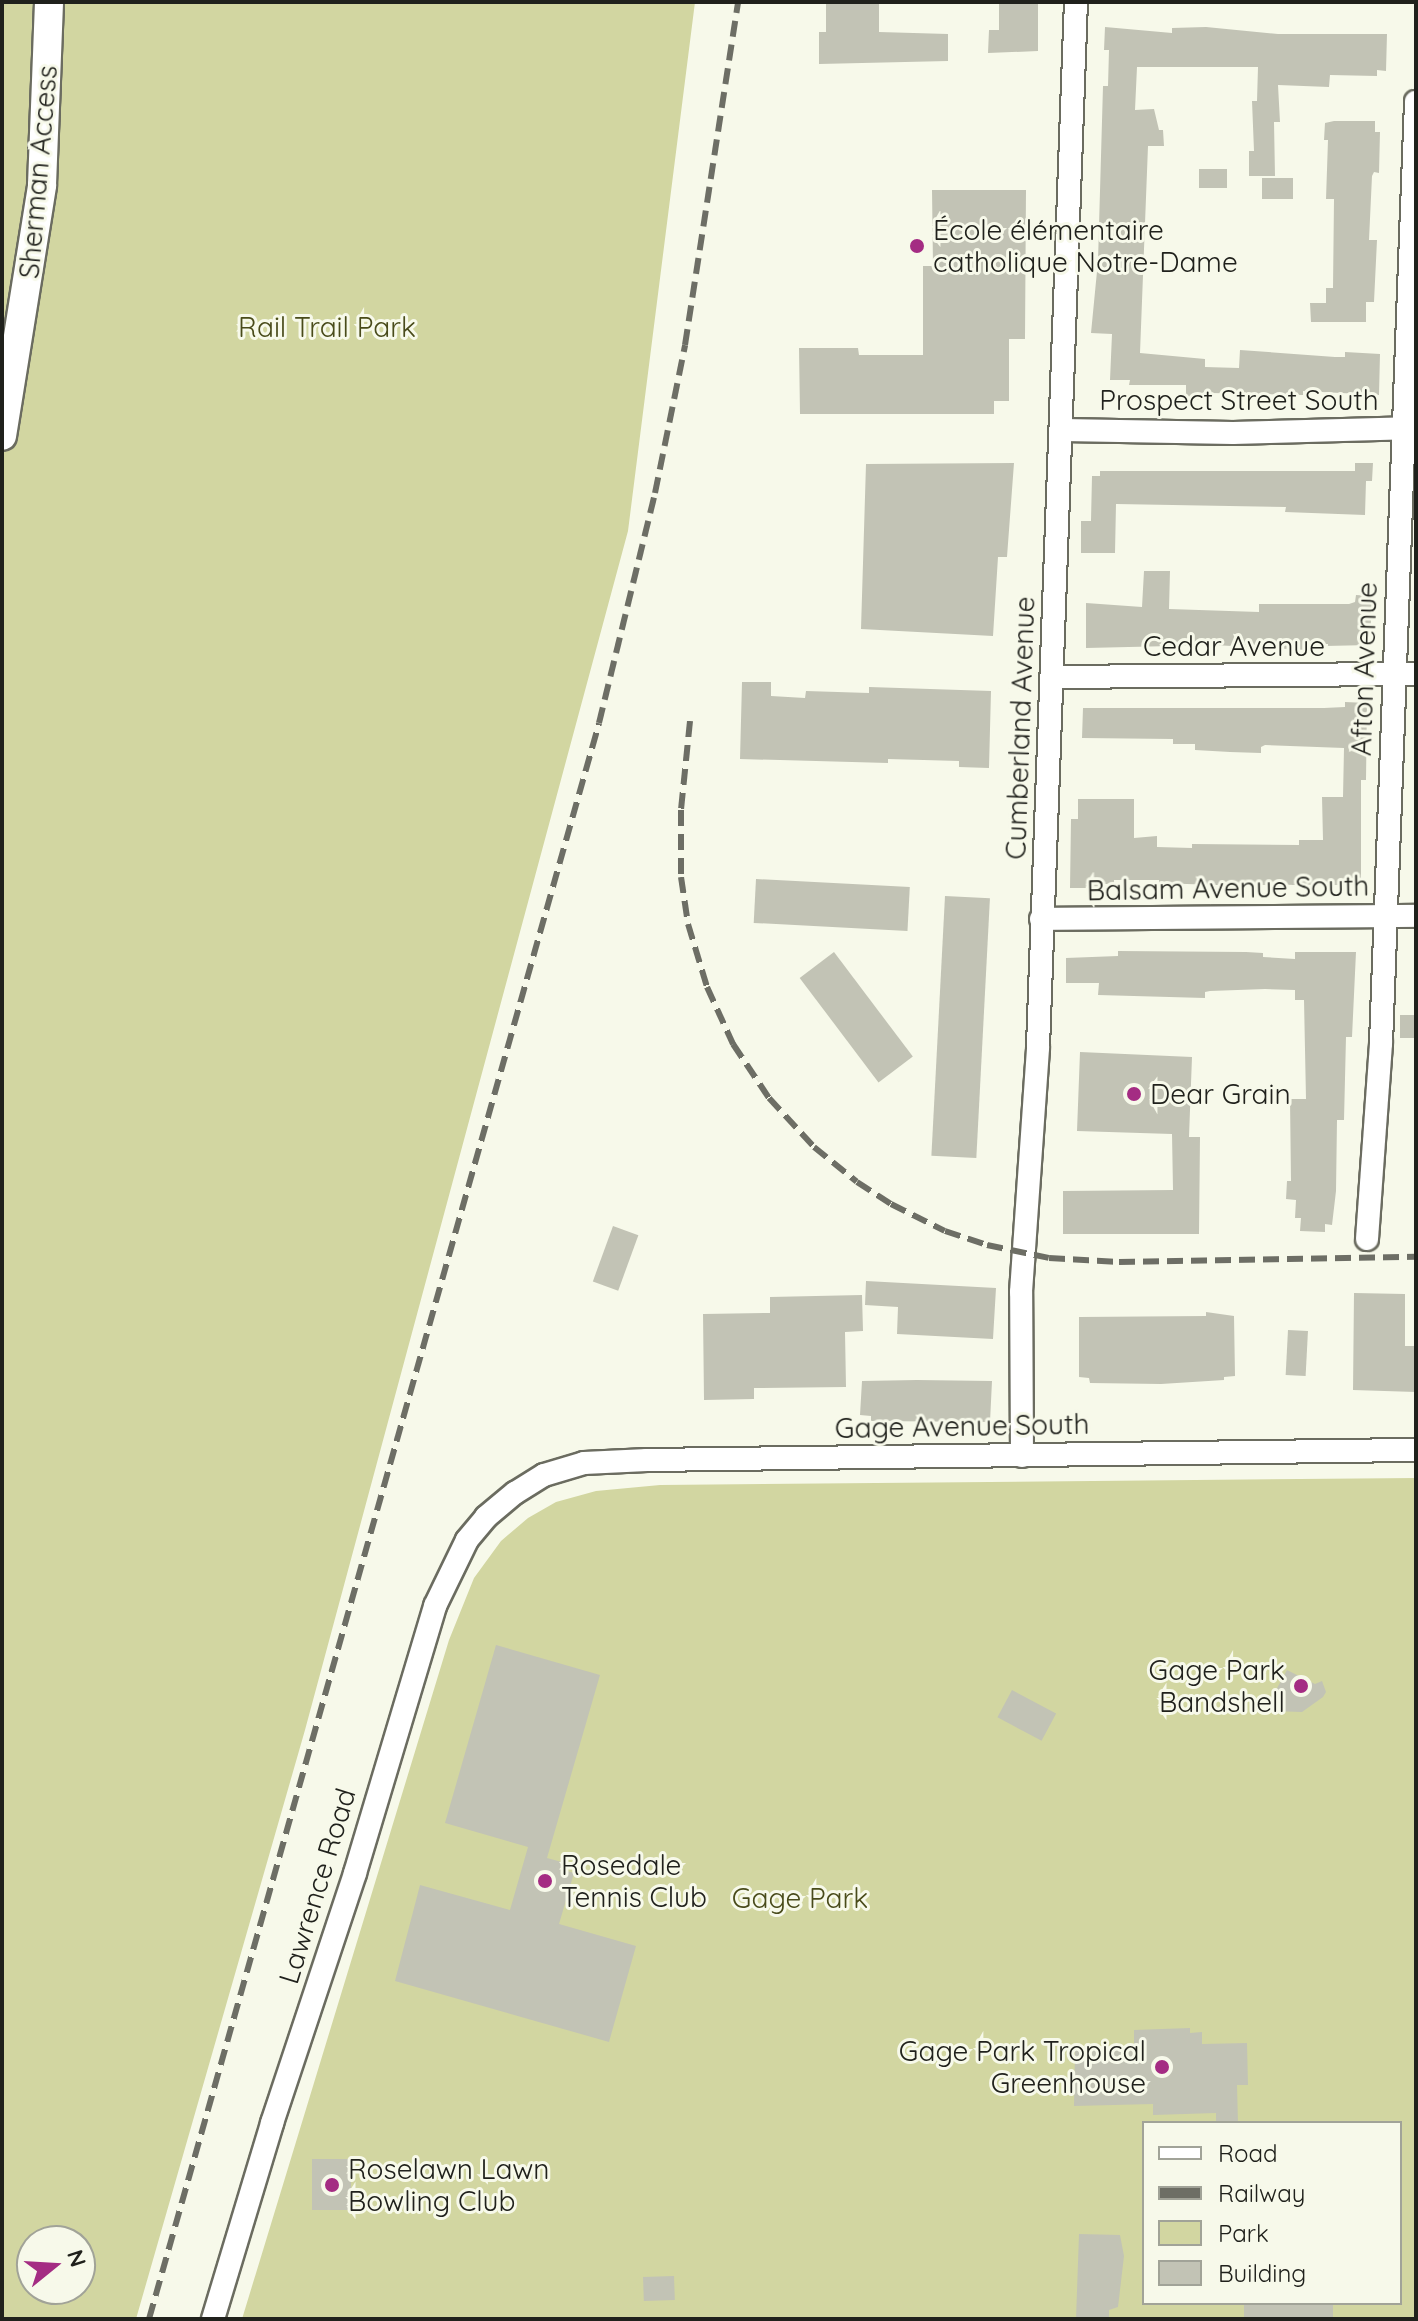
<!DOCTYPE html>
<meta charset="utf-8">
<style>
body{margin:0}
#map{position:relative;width:1418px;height:2321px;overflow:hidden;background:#f7f9ea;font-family:Quicksand,sans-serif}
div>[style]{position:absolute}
.green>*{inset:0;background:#d2d6a1}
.building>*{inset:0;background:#c2c3b5;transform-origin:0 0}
.roads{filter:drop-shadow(2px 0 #6b6c60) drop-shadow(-2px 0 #6b6c60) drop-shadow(0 2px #6b6c60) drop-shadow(0 -2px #6b6c60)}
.minor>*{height:22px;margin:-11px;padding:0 11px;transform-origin:11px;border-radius:11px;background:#fff}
.major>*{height:28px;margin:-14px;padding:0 14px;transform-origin:14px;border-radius:14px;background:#fff}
.rail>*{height:6px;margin-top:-3px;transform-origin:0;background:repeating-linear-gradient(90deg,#6d6e65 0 16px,transparent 0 24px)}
.dots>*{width:22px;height:22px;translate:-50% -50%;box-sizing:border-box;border:4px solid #f7f9ea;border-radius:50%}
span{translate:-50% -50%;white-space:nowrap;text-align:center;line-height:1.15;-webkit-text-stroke:6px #f7f9ea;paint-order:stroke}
.street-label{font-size:28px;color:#20211c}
.poi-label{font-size:28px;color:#20211c}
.left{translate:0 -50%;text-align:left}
.right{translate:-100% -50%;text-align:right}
.park-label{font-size:28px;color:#494b1a}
.frame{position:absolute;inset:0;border:4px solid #20211c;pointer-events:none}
.legend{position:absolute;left:1142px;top:2121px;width:260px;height:184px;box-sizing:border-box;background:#f7f9ea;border:2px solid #a1a398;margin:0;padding:10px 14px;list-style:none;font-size:24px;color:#20211c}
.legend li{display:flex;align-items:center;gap:16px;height:40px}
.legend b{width:40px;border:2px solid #a1a398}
.north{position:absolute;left:16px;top:2225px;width:80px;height:80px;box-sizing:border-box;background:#f7f9ea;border:2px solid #a1a398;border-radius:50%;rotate:72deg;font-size:22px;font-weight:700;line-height:32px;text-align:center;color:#20211c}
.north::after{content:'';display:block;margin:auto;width:28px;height:36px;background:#a42c83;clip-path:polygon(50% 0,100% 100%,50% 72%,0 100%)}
</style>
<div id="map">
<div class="green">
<div style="clip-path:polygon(evenodd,2px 2px,695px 2px,628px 531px,305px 1730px,136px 2319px,2px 2319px,2px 2px,32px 2241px,80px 2241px,80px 2289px,32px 2289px,32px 2241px)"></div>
<div style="clip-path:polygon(evenodd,1416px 1478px,1416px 2319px,242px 2319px,449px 1640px,474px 1578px,501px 1541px,528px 1518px,556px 1502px,596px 1491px,660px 1485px,1416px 1478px,1144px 2123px,1400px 2123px,1400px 2303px,1144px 2303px,1144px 2123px)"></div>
</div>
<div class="building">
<div style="clip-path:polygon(826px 2px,879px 2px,879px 32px,948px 34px,948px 61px,819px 64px,819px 32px,826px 32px)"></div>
<div style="clip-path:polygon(999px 2px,1038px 2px,1038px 51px,988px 53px,989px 30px,999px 30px)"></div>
<div style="clip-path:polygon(1105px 27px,1172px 33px,1172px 28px,1206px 27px,1278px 34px,1387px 34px,1386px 71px,1377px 70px,1377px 76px,1330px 75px,1329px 87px,1278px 85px,1280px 122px,1274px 122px,1275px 176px,1249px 176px,1249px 151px,1254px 151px,1252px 101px,1257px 101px,1258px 67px,1137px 67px,1135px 110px,1154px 109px,1159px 130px,1163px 130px,1164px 146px,1148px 146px,1140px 353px,1205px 359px,1205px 367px,1239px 368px,1240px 350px,1335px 357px,1345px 357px,1345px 352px,1380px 354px,1379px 395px,1303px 391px,1303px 395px,1211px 393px,1210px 400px,1186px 399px,1186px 385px,1129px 385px,1130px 380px,1110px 380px,1112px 334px,1091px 333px,1098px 261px,1103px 86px,1108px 86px,1109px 50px,1104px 50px)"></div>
<div style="clip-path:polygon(1334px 121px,1375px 121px,1375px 132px,1380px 132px,1379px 173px,1374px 172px,1372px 176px,1369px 240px,1377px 240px,1374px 302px,1366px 302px,1366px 322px,1311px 322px,1310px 303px,1326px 303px,1326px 288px,1333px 288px,1334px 199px,1326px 199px,1328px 140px,1324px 140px,1325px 123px)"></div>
<div style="left:1227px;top:169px;width:19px;height:28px;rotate:90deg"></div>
<div style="left:1262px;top:178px;width:31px;height:21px"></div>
<div style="clip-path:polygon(932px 190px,1026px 190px,1025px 339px,1009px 339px,1009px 401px,994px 401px,994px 414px,800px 414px,799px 348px,858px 348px,859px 355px,923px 355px,923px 266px,933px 266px)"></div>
<div style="clip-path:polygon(1014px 463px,1007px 557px,998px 557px,993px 636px,861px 629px,866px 464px)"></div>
<div style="clip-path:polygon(1355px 463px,1373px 463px,1372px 481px,1366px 481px,1365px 515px,1285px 512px,1286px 507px,1116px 504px,1115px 553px,1081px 553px,1081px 521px,1091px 521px,1092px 476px,1100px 476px,1100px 471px,1355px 471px)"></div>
<div style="clip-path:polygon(1144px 571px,1170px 571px,1169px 609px,1259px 612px,1259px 604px,1349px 604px,1355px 602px,1356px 595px,1372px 596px,1370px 645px,1325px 646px,1325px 651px,1214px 645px,1086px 648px,1086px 603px,1142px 607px)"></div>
<div style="clip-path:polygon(742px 682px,771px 682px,771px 696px,805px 698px,806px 691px,869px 693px,869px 687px,991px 691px,989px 768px,959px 767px,959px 761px,888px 759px,888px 763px,740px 759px)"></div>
<div style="clip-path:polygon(1345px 702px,1367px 703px,1366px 780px,1361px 780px,1361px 885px,1215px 885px,1159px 883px,1159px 880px,1114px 880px,1114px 884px,1103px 884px,1103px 888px,1070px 888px,1071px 819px,1078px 819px,1078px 799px,1134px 799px,1134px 838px,1157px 836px,1157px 847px,1192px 848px,1192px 844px,1299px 845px,1299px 840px,1323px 840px,1322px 797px,1343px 797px,1344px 748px,1265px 745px,1261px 747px,1261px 753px,1230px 752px,1195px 750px,1195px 744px,1173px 744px,1173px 739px,1082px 738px,1083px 708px,1324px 708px,1345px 707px)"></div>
<div style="left:756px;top:879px;width:154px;height:44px;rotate:3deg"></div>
<div style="left:945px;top:896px;width:45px;height:260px;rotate:3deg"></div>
<div style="clip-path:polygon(1118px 951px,1246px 952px,1263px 953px,1263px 957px,1295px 959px,1295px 952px,1356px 952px,1352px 1037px,1346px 1037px,1344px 1120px,1337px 1120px,1336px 1191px,1332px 1225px,1325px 1224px,1325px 1232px,1300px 1231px,1301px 1218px,1295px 1218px,1296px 1200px,1286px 1199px,1287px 1181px,1291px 1181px,1290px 1099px,1306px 1099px,1304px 1000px,1295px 1000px,1295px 990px,1265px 989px,1210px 991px,1205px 992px,1205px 998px,1098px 995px,1099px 983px,1066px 983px,1066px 958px,1118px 956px)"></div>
<div style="left:834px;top:952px;width:131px;height:43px;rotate:53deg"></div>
<div style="left:1400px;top:1015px;width:16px;height:23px"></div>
<div style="clip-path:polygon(1080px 1052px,1192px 1057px,1189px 1137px,1200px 1137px,1199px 1234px,1063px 1234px,1063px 1191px,1173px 1190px,1172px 1134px,1077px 1131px)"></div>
<div style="left:613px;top:1226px;width:27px;height:59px;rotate:20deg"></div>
<div style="clip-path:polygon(866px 1281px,996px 1288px,993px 1339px,897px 1334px,898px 1307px,865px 1305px)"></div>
<div style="clip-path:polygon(1354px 1293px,1405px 1294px,1405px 1346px,1416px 1346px,1416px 1392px,1353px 1390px)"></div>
<div style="clip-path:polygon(862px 1295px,863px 1331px,845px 1332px,846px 1387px,754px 1388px,754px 1399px,704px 1400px,703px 1314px,770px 1313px,770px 1297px)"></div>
<div style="clip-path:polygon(1206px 1312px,1234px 1316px,1235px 1376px,1224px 1377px,1224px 1380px,1161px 1384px,1090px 1383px,1089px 1378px,1079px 1377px,1079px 1317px,1206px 1316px)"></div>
<div style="left:1288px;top:1330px;width:20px;height:45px;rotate:3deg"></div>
<div style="clip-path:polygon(917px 1380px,992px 1381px,990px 1422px,871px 1421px,871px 1416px,860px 1415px,862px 1381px)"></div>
<div style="clip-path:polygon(496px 1645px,600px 1675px,547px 1858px,569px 1864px,567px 1871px,574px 1873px,559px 1924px,636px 1946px,609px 2042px,395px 1981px,420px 1885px,510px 1910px,528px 1847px,445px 1823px)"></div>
<div style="clip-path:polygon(1287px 1670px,1315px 1684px,1322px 1681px,1326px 1692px,1323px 1697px,1302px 1712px,1270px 1711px,1270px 1701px)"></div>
<div style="left:1012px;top:1690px;width:50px;height:31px;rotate:28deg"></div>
<div style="clip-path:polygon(1190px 2028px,1190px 2033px,1202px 2032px,1202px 2044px,1247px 2043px,1248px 2085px,1237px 2085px,1238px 2123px,1216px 2123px,1216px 2113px,1153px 2115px,1153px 2104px,1074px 2106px,1075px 2049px,1134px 2048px,1134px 2030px)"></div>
<div style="left:351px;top:2159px;width:51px;height:39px;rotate:90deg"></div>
<div style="clip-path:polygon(1079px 2234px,1120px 2235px,1124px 2256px,1118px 2307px,1109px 2310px,1109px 2319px,1076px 2319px)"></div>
<div style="left:674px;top:2276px;width:24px;height:31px;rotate:88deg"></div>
<div style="left:1244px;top:2303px;width:89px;height:16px"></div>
</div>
<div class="roads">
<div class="minor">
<div style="left:1063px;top:430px;width:170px;rotate:1deg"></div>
<div style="left:1233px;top:433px;width:183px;rotate:-1.6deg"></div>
<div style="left:1053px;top:677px;width:363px;rotate:-0.5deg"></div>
<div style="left:1041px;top:919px;width:375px;rotate:-0.5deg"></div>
<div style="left:1367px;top:1239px;width:196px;rotate:-85.9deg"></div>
<div style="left:1381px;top:1043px;width:942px;rotate:-87.87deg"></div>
<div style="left:1022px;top:1456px;width:164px;rotate:-90.3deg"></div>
<div style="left:1021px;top:1292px;width:246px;rotate:-86deg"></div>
<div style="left:1038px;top:1047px;width:1046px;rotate:-87.92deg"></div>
<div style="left:213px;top:2319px;width:205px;rotate:-73.2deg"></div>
<div style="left:272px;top:2123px;width:263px;rotate:-71.6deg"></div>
<div style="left:355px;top:1873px;width:279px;rotate:-73.3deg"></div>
<div style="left:435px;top:1606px;width:73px;rotate:-64.1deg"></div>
<div style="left:467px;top:1540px;width:30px;rotate:-50deg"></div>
<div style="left:486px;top:1517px;width:38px;rotate:-40deg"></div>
<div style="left:515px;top:1493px;width:34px;rotate:-32deg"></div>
<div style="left:544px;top:1475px;width:42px;rotate:-16.7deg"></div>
<div style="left:584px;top:1463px;width:63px;rotate:-2.7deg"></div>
<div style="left:647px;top:1460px;width:769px;rotate:-0.75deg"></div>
</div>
<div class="major">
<div style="left:2px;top:436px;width:254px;rotate:-80.9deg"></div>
<div style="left:42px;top:185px;width:183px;rotate:-87.8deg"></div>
</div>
</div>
<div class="rail">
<div style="left:690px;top:721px;width:89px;rotate:95.8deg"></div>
<div style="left:681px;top:810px;width:67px;rotate:90deg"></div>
<div style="left:681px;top:877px;width:48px;rotate:81.5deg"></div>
<div style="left:688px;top:924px;width:66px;rotate:73.2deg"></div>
<div style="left:707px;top:987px;width:63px;rotate:65.5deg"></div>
<div style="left:733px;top:1044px;width:65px;rotate:56.3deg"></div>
<div style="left:769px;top:1098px;width:67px;rotate:47.4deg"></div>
<div style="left:814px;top:1147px;width:55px;rotate:39.1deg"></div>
<div style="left:857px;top:1182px;width:40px;rotate:32.9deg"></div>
<div style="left:891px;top:1204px;width:60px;rotate:26.6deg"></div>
<div style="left:945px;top:1231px;width:44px;rotate:18.4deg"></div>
<div style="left:987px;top:1245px;width:63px;rotate:11.8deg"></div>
<div style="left:1049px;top:1258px;width:70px;rotate:3.3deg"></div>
<div style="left:1119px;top:1262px;width:297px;rotate:-1deg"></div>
<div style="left:149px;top:2319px;width:1658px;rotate:-74.25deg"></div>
<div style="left:599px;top:723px;width:237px;rotate:-76.3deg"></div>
<div style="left:655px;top:493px;width:151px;rotate:-78.5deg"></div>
<div style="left:685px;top:345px;width:347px;rotate:-81.2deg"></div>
</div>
<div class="dots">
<div style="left:917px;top:246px;background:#a42c83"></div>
<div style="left:1134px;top:1094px;background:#a42c83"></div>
<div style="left:1301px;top:1686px;background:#a42c83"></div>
<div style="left:545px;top:1881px;background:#a42c83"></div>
<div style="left:1162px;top:2067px;background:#a42c83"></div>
<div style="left:332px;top:2185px;background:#a42c83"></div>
</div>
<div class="street-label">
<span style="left:38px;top:172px;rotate:-85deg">Sherman Access</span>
<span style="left:1239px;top:400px">Prospect Street South</span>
<span style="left:1234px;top:646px">Cedar Avenue</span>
<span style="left:1364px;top:669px;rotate:-88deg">Afton Avenue</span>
<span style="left:1020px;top:728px;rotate:-88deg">Cumberland Avenue</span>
<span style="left:1228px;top:888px;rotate:-1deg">Balsam Avenue South</span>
<span style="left:962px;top:1426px;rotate:-1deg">Gage Avenue South</span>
<span style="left:317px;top:1886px;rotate:-73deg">Lawrence Road</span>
</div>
<div class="poi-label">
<span class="left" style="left:933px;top:246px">École élémentaire<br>catholique Notre-Dame</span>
<span class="left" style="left:1150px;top:1094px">Dear Grain</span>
<span class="right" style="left:1285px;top:1686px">Gage Park<br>Bandshell</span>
<span class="left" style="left:561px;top:1881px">Rosedale<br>Tennis Club</span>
<span class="right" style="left:1146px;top:2067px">Gage Park Tropical<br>Greenhouse</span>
<span class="left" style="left:348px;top:2185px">Roselawn Lawn<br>Bowling Club</span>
</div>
<div class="park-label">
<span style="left:327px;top:327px">Rail Trail Park</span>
<span style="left:800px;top:1898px">Gage Park</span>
</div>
<div class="frame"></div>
<ul class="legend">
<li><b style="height:10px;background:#fff"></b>Road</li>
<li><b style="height:10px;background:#6d6e65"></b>Railway</li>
<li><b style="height:22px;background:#d2d6a1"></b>Park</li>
<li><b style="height:22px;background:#c2c3b5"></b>Building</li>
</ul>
<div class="north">N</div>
</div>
